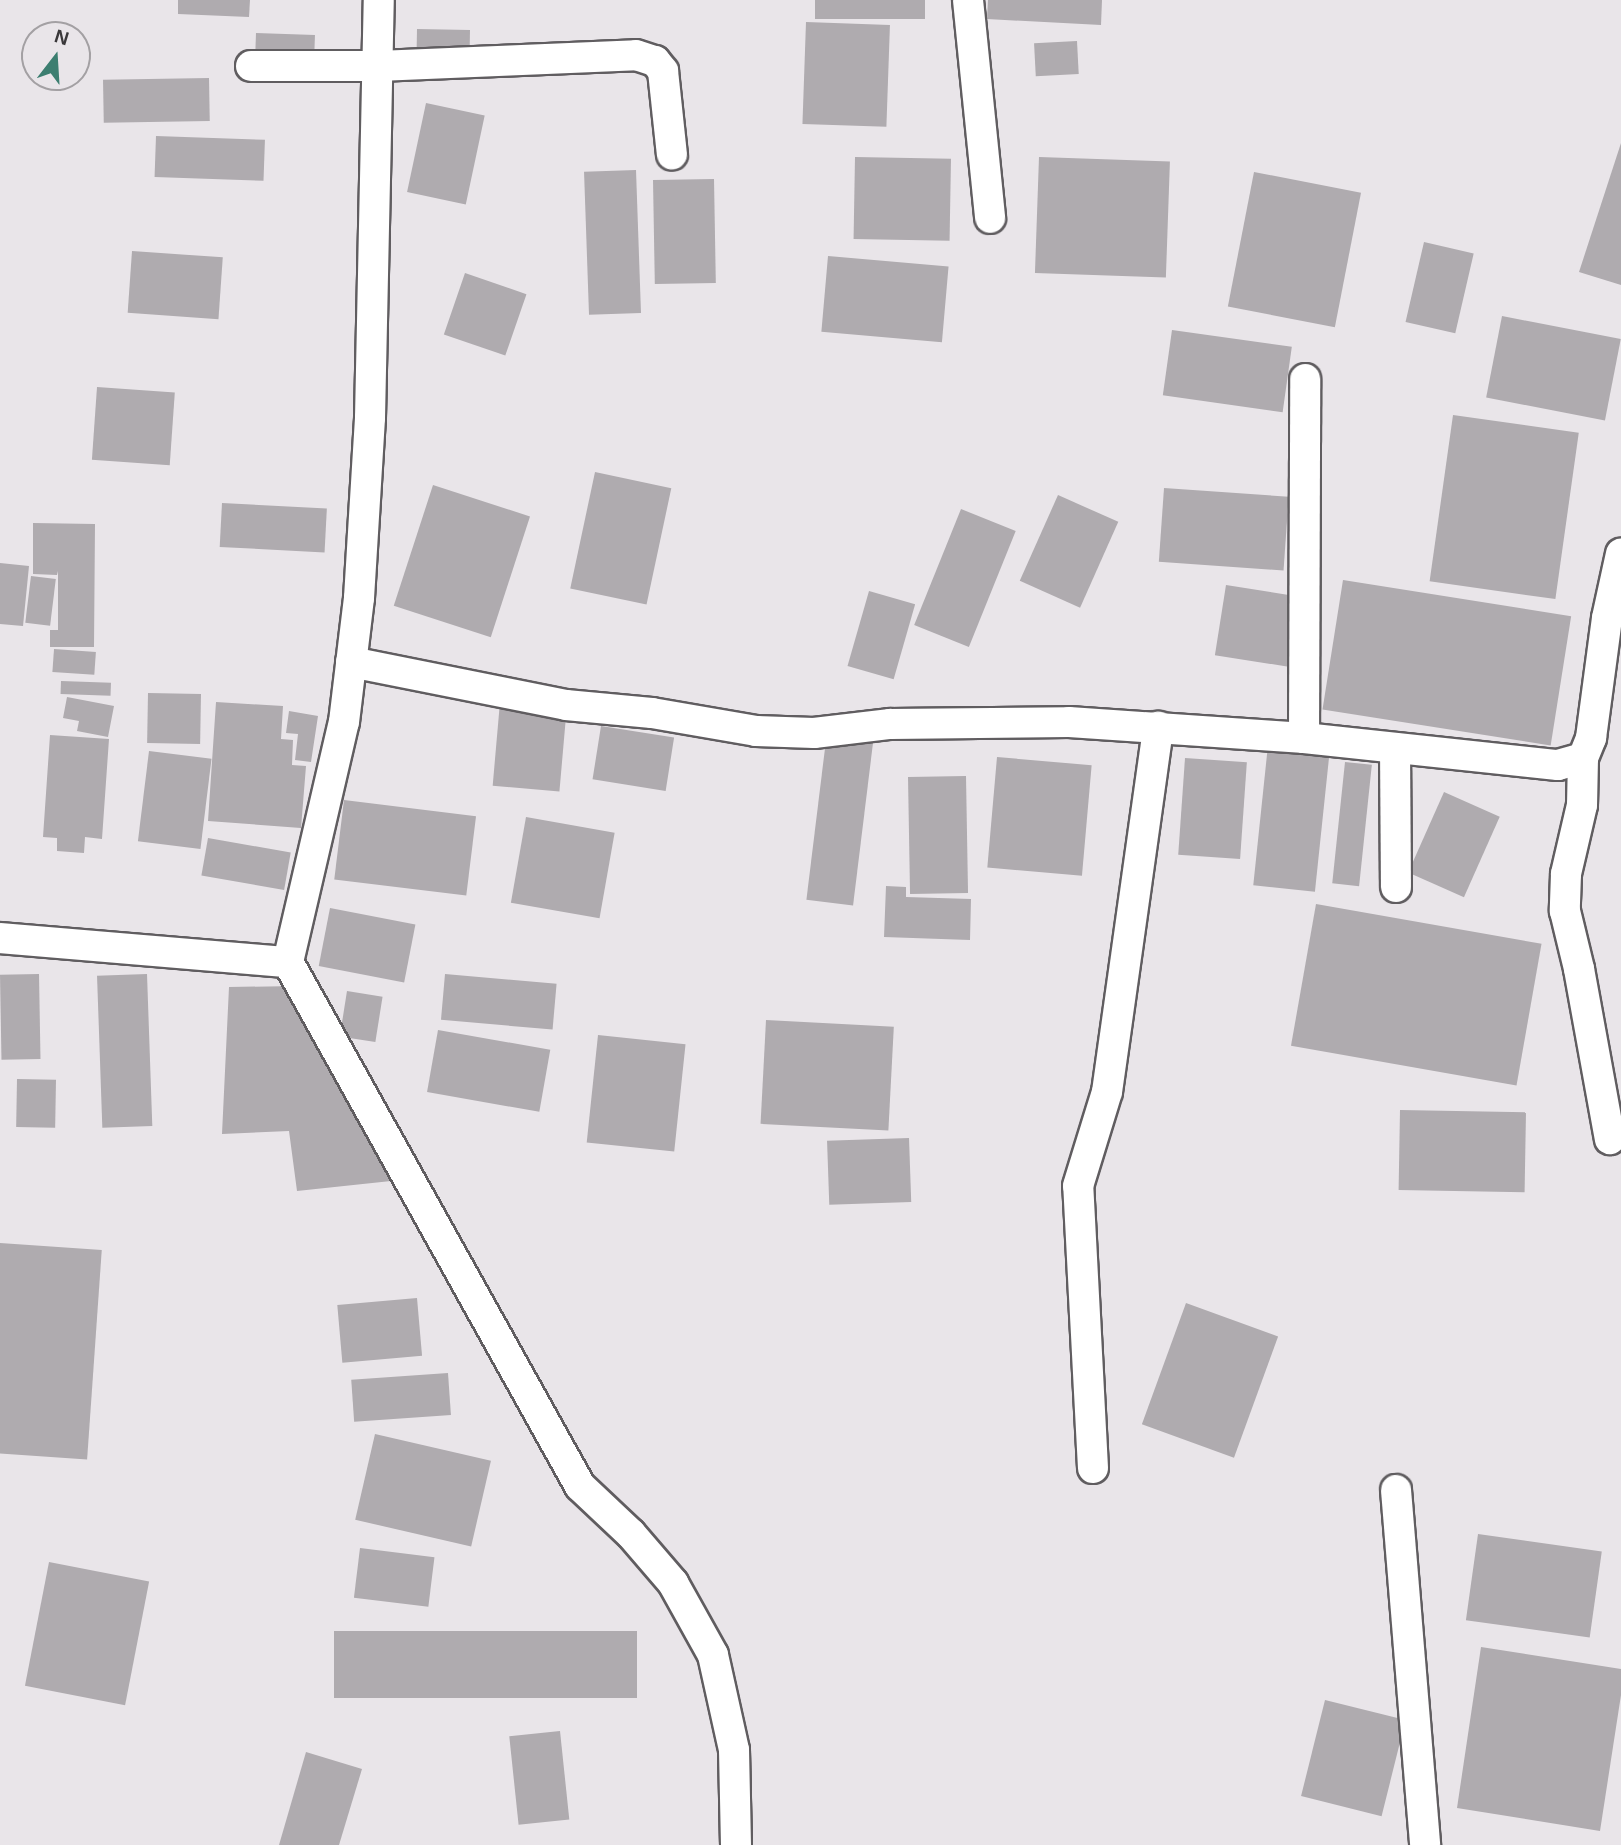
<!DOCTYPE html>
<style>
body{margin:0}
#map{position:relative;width:1621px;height:1845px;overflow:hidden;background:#e9e5e9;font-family:Helvetica,sans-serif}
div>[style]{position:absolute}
.building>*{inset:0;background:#afabaf;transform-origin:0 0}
.roads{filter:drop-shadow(2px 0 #605d60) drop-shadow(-2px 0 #605d60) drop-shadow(0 2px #605d60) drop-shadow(0 -2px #605d60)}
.street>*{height:30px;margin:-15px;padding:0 15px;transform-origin:15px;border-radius:15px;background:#fff}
span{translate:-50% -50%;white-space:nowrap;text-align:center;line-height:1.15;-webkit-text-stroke:5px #e9e5e9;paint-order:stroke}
.north{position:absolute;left:21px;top:21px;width:70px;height:70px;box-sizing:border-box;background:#e9e5e9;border:2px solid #a3a0a3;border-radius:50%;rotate:17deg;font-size:19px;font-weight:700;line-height:28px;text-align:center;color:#3a383a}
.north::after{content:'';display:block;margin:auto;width:24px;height:32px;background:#3c7e70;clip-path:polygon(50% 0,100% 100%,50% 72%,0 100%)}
</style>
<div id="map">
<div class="building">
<div style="clip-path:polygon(178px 0,250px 0,249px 17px,178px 14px)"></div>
<div style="left:815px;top:0;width:110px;height:19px"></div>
<div style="clip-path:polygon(988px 0,1102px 0,1101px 25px,987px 19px)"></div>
<div style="left:806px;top:22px;width:84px;height:102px;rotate:2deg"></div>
<div style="left:417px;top:29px;width:53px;height:21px;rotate:1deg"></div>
<div style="left:256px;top:33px;width:59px;height:25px;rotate:2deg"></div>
<div style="left:1077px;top:41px;width:33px;height:43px;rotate:87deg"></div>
<div style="left:209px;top:78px;width:43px;height:106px;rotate:89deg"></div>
<div style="left:426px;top:103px;width:60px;height:91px;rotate:12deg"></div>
<div style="left:156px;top:136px;width:109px;height:41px;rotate:2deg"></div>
<div style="clip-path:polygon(1621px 143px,1621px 285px,1579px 272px)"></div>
<div style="left:855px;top:157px;width:96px;height:82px;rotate:1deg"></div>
<div style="left:1039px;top:157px;width:131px;height:116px;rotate:2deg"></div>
<div style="left:636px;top:170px;width:143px;height:52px;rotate:88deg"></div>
<div style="left:1254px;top:172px;width:109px;height:137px;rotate:11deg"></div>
<div style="left:714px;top:179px;width:104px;height:61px;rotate:89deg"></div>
<div style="left:1424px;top:242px;width:51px;height:82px;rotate:13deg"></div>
<div style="left:132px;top:251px;width:91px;height:62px;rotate:4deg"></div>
<div style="left:828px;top:256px;width:121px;height:76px;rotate:5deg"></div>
<div style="left:465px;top:273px;width:65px;height:65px;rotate:19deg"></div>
<div style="left:1502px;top:316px;width:121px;height:83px;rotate:11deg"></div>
<div style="left:1172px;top:330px;width:121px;height:66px;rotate:8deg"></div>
<div style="left:97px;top:387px;width:78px;height:73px;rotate:4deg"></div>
<div style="left:1453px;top:415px;width:127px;height:168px;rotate:8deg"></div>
<div style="left:595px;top:472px;width:78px;height:119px;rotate:12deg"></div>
<div style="left:433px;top:485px;width:102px;height:127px;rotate:18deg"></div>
<div style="left:1164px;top:488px;width:125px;height:74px;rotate:4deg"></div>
<div style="left:1058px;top:495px;width:66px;height:94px;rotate:24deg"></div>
<div style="left:222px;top:503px;width:105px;height:44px;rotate:3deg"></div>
<div style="left:961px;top:509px;width:59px;height:125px;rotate:22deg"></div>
<div style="clip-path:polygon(33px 523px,95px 524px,94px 647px,50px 647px,50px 630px,58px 630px,58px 571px,57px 575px,33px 574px)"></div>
<div style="clip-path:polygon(0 563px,29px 566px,23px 626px,0 624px)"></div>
<div style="left:31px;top:576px;width:25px;height:47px;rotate:7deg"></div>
<div style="left:1343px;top:580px;width:231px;height:131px;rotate:9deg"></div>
<div style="left:1226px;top:585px;width:73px;height:71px;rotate:9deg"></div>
<div style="left:869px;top:591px;width:48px;height:78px;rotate:16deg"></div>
<div style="left:54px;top:649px;width:42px;height:23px;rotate:4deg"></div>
<div style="left:61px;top:681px;width:50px;height:13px;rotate:2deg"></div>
<div style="left:148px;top:693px;width:53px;height:50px;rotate:1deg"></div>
<div style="clip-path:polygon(67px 697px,114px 706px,108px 737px,77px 731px,79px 721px,63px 718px)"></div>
<div style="clip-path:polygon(216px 702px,283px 706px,281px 739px,293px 740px,292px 765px,306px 766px,301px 828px,208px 821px)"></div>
<div style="left:500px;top:702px;width:67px;height:84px;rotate:5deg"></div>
<div style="clip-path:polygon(289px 711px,318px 716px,311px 762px,295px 760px,298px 734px,286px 733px)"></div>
<div style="left:601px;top:726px;width:74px;height:54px;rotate:9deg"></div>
<div style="left:827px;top:732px;width:47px;height:169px;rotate:7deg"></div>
<div style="clip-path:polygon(50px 735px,109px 739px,102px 839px,85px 837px,84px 853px,57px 851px,57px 838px,43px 837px)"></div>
<div style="left:1268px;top:745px;width:62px;height:141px;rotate:6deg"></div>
<div style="left:149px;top:751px;width:63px;height:91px;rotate:7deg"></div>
<div style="left:997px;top:757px;width:95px;height:111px;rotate:5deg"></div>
<div style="left:1185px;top:758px;width:62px;height:97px;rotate:4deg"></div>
<div style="left:1345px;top:762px;width:27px;height:122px;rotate:6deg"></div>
<div style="left:966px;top:776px;width:117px;height:58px;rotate:89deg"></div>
<div style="left:1444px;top:792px;width:61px;height:88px;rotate:24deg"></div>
<div style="left:344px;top:800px;width:133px;height:80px;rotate:7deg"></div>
<div style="left:526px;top:817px;width:90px;height:87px;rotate:10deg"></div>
<div style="left:208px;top:838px;width:84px;height:38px;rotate:10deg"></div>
<div style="clip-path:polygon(886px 886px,906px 887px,906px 897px,971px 899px,970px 940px,884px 937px)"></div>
<div style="left:1316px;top:904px;width:229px;height:144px;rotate:10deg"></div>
<div style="left:330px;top:908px;width:87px;height:59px;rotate:11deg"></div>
<div style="left:39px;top:974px;width:85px;height:39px;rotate:89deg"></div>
<div style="left:147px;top:974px;width:152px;height:50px;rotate:88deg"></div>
<div style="left:445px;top:974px;width:112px;height:46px;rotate:5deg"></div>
<div style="clip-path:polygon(296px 986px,391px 1181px,297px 1191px,289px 1131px,222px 1134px,229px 987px)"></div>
<div style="left:347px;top:991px;width:36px;height:46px;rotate:9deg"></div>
<div style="left:766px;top:1020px;width:128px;height:104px;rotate:3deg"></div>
<div style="left:438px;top:1030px;width:114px;height:63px;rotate:10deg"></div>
<div style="left:598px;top:1035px;width:88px;height:108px;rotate:6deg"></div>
<div style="left:17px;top:1079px;width:39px;height:48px;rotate:1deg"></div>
<div style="left:1400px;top:1110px;width:126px;height:80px;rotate:1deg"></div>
<div style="left:909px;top:1138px;width:64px;height:82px;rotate:88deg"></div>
<div style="left:0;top:1243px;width:102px;height:210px;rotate:4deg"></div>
<div style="left:417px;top:1298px;width:58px;height:80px;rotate:85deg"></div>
<div style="left:1186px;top:1303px;width:98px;height:129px;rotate:20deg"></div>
<div style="left:448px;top:1373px;width:42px;height:97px;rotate:86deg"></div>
<div style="left:375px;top:1434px;width:119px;height:88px;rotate:13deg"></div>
<div style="left:1478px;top:1534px;width:125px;height:87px;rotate:8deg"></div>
<div style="left:360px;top:1548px;width:75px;height:50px;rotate:7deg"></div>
<div style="left:49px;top:1562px;width:102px;height:126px;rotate:11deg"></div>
<div style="left:334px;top:1631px;width:303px;height:67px"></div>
<div style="clip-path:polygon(1481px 1647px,1621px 1669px,1621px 1695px,1600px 1831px,1457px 1808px)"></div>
<div style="left:1325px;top:1700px;width:83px;height:99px;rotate:14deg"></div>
<div style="left:560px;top:1731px;width:89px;height:51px;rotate:84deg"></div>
<div style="clip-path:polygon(306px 1752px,362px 1769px,339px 1845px,279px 1845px)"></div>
</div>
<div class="roads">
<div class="street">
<div style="left:968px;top:0;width:219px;rotate:84.2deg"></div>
<div style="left:251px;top:66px;width:127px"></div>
<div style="left:378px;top:66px;width:258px;rotate:-2.4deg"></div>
<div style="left:636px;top:55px;width:20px;rotate:18deg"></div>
<div style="left:655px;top:61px;width:13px;rotate:51deg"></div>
<div style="left:663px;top:71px;width:84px;rotate:83.9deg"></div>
<div style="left:351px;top:662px;width:219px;rotate:11.3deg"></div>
<div style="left:566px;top:705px;width:86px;rotate:5.3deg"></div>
<div style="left:652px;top:713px;width:106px;rotate:9.8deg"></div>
<div style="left:756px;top:731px;width:58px;rotate:2deg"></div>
<div style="left:814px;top:733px;width:77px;rotate:-6.8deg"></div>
<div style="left:890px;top:724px;width:179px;rotate:-0.6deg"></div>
<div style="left:1069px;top:722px;width:236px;rotate:3.9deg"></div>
<div style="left:1304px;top:738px;width:255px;rotate:6.1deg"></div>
<div style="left:1558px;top:765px;width:26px;rotate:-16deg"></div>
<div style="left:1583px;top:758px;width:22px;rotate:-68deg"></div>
<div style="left:1591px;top:738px;width:121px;rotate:-82.4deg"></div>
<div style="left:1607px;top:618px;width:66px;rotate:-77.7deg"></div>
<div style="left:1304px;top:738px;width:359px;rotate:-89.8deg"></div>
<div style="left:1395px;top:748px;width:139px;rotate:89.6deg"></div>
<div style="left:1583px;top:758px;width:47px;rotate:91.2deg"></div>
<div style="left:1582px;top:805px;width:71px;rotate:103.1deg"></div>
<div style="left:1566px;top:874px;width:37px;rotate:92deg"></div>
<div style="left:1565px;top:911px;width:60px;rotate:76.4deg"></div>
<div style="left:1579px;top:969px;width:173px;rotate:79.7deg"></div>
<div style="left:0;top:938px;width:289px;rotate:4.8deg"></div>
<div style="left:288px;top:962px;width:600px;rotate:60.87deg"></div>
<div style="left:580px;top:1486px;width:70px;rotate:43.3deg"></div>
<div style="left:631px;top:1534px;width:65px;rotate:49.4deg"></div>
<div style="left:673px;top:1583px;width:82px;rotate:60.9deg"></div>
<div style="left:713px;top:1655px;width:97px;rotate:77.5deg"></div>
<div style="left:734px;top:1750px;width:95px;rotate:88.8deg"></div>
<div style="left:288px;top:962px;width:246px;rotate:-76.9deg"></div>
<div style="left:344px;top:722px;width:125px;rotate:-83.1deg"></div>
<div style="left:359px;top:598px;width:180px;rotate:-86.5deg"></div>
<div style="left:370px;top:418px;width:418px;rotate:-88.8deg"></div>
<div style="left:1093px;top:1468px;width:282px;rotate:-93deg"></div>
<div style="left:1078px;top:1186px;width:98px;rotate:-72.9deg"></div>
<div style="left:1107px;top:1092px;width:369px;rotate:-82deg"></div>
<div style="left:1396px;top:1490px;width:356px;rotate:85.3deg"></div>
</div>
</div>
<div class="north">N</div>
</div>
